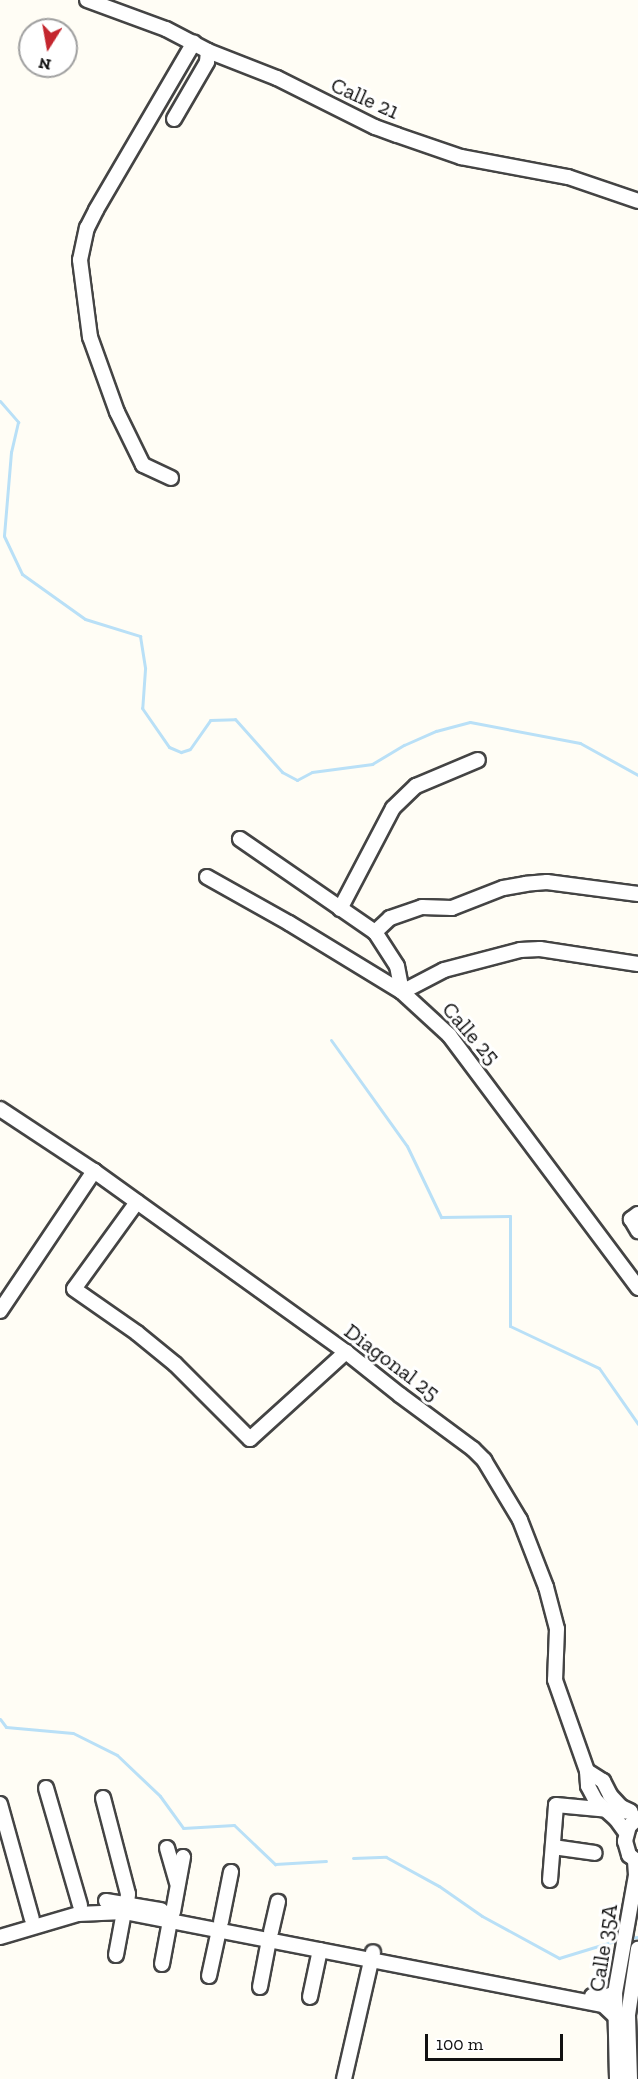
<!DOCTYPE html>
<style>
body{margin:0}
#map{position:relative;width:638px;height:2079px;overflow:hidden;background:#fffdf5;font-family:"Zilla Slab",serif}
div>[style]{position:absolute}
.stream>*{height:3px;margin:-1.5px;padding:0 1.5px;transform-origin:1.5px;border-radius:1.5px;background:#b9e0f7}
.roads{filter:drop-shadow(2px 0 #444) drop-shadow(-2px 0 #444) drop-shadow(0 2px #444) drop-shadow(0 -2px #444)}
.minor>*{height:14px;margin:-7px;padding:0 7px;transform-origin:7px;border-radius:7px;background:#fff}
span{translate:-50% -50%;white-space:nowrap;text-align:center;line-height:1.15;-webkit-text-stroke:6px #fff;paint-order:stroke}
.street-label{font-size:22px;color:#111}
.north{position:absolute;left:18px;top:18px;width:60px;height:60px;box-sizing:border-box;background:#fff;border:2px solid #a0a0a0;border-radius:50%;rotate:191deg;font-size:16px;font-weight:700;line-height:24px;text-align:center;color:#111}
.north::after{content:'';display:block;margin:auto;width:21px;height:27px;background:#c4262e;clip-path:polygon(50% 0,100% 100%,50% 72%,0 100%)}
.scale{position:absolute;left:425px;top:2034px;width:138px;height:27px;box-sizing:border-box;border:3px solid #111;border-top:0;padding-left:8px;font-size:18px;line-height:21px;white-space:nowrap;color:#111;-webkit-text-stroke:4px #fff;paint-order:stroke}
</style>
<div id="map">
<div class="stream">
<div style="left:0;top:401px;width:28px;rotate:49deg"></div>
<div style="left:18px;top:422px;width:31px;rotate:103deg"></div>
<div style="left:11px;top:452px;width:84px;rotate:94.8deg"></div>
<div style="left:4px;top:536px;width:42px;rotate:64.7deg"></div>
<div style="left:22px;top:574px;width:77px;rotate:35.5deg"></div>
<div style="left:85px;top:619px;width:58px;rotate:17.2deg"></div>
<div style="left:140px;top:636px;width:33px;rotate:81deg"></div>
<div style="left:145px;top:669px;width:39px;rotate:94deg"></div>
<div style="left:142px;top:708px;width:47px;rotate:55.3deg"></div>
<div style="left:169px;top:747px;width:13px;rotate:23deg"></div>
<div style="left:181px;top:752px;width:9px;rotate:-18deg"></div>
<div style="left:190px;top:749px;width:35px;rotate:-55deg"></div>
<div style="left:210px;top:720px;width:25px;rotate:-2deg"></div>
<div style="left:235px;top:719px;width:71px;rotate:48.4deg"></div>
<div style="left:282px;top:772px;width:17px;rotate:28deg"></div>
<div style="left:297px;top:780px;width:17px;rotate:-28deg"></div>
<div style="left:312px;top:772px;width:61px;rotate:-7.6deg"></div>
<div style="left:372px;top:764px;width:37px;rotate:-31deg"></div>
<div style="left:404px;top:745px;width:35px;rotate:-24deg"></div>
<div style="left:436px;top:731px;width:35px;rotate:-15deg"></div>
<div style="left:470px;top:722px;width:112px;rotate:10.8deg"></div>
<div style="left:580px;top:743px;width:66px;rotate:28.9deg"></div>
<div style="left:331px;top:1040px;width:130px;rotate:54.4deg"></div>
<div style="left:407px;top:1146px;width:79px;rotate:64.4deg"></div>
<div style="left:441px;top:1217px;width:69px;rotate:-0.8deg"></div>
<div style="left:510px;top:1216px;width:110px;rotate:90deg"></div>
<div style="left:510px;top:1326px;width:98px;rotate:25.3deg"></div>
<div style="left:599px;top:1368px;width:68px;rotate:55.1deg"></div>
<div style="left:0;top:1719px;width:10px;rotate:53deg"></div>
<div style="left:6px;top:1727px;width:67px;rotate:5.1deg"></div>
<div style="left:73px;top:1733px;width:49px;rotate:26.6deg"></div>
<div style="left:117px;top:1755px;width:59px;rotate:43.6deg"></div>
<div style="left:160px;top:1796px;width:39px;rotate:54deg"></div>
<div style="left:183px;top:1828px;width:51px;rotate:-3.4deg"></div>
<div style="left:234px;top:1825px;width:57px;rotate:43.6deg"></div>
<div style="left:275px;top:1864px;width:51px;rotate:-3.4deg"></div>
<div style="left:353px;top:1858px;width:33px;rotate:-2deg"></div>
<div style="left:386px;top:1857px;width:60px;rotate:28.7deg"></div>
<div style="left:439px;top:1886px;width:52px;rotate:34.9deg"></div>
<div style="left:482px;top:1916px;width:88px;rotate:28.6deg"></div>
<div style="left:559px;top:1958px;width:65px;rotate:-17deg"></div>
<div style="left:628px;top:1938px;width:10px;rotate:-6deg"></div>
</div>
<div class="roads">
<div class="minor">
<div style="left:87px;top:0;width:84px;rotate:20.2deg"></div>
<div style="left:166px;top:29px;width:47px;rotate:27.6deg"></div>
<div style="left:208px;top:51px;width:74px;rotate:21.4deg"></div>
<div style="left:277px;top:78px;width:110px;rotate:26.6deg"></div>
<div style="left:375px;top:127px;width:23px;rotate:20deg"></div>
<div style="left:397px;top:135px;width:68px;rotate:19deg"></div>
<div style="left:461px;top:157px;width:109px;rotate:10.6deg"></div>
<div style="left:568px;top:177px;width:74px;rotate:18.9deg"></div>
<div style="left:174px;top:119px;width:66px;rotate:-59.9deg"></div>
<div style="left:207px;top:62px;width:11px;rotate:-85deg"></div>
<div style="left:171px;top:478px;width:31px;rotate:-155deg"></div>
<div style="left:143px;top:465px;width:59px;rotate:-116.1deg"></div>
<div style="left:117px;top:412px;width:80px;rotate:-109.8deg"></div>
<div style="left:90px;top:337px;width:78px;rotate:-97.4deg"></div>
<div style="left:80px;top:260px;width:33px;rotate:-78deg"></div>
<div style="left:87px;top:228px;width:20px;rotate:-63deg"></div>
<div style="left:96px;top:210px;width:194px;rotate:-59.7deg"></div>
<div style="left:240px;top:839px;width:164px;rotate:34.6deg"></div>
<div style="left:207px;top:877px;width:94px;rotate:29.3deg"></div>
<div style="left:289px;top:923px;width:132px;rotate:31.4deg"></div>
<div style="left:402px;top:992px;width:64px;rotate:42.5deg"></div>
<div style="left:449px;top:1035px;width:316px;rotate:53.2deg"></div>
<div style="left:638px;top:894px;width:92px;rotate:-172.5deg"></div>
<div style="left:547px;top:882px;width:21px;rotate:175deg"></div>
<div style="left:526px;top:884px;width:23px;rotate:170deg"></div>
<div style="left:503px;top:888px;width:55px;rotate:158.6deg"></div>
<div style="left:452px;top:908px;width:30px;rotate:-178deg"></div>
<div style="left:422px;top:907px;width:34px;rotate:161deg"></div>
<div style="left:390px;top:918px;width:21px;rotate:137deg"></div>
<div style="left:375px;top:932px;width:40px;rotate:57.1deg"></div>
<div style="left:397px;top:966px;width:26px;rotate:79deg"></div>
<div style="left:402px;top:992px;width:47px;rotate:-27.6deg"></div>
<div style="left:444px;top:970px;width:79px;rotate:-14.7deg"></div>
<div style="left:520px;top:950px;width:20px;rotate:-3deg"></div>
<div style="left:540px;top:949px;width:99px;rotate:8.7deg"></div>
<div style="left:340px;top:909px;width:114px;rotate:-62.3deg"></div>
<div style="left:393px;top:808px;width:32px;rotate:-44deg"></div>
<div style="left:416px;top:786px;width:67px;rotate:-22.8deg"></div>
<div style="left:0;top:1109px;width:113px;rotate:33.4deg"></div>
<div style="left:94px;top:1171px;width:310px;rotate:35.7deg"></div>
<div style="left:346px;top:1352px;width:69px;rotate:38.5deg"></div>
<div style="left:400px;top:1395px;width:91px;rotate:36.5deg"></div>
<div style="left:473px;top:1449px;width:16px;rotate:45deg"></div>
<div style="left:484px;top:1460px;width:70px;rotate:59deg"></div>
<div style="left:520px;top:1520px;width:72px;rotate:68.8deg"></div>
<div style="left:546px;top:1587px;width:43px;rotate:75.3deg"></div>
<div style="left:557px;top:1629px;width:51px;rotate:92.2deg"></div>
<div style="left:555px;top:1680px;width:96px;rotate:70.6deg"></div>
<div style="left:587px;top:1771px;width:15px;rotate:86deg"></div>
<div style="left:588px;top:1786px;width:17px;rotate:62deg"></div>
<div style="left:596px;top:1801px;width:27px;rotate:42deg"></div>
<div style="left:616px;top:1819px;width:17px;rotate:54deg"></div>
<div style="left:137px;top:1202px;width:107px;rotate:125.9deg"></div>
<div style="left:74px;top:1289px;width:77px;rotate:34.9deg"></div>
<div style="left:137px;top:1333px;width:49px;rotate:39.2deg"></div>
<div style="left:175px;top:1364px;width:106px;rotate:45deg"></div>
<div style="left:250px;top:1439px;width:130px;rotate:-42.2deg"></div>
<div style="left:638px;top:1214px;width:9px;rotate:144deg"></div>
<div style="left:631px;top:1219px;width:14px;rotate:60deg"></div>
<div style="left:0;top:1311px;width:169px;rotate:-56.1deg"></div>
<div style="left:587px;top:1771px;width:19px;rotate:32deg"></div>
<div style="left:603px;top:1781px;width:16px;rotate:63deg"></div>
<div style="left:610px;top:1795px;width:16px;rotate:47deg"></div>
<div style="left:621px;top:1807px;width:10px;rotate:24deg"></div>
<div style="left:46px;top:1788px;width:122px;rotate:73.8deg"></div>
<div style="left:103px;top:1798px;width:99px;rotate:75.4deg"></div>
<div style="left:128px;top:1894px;width:9px;rotate:96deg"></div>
<div style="left:0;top:1804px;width:119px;rotate:74.5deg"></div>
<div style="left:638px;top:1818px;width:12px;rotate:138deg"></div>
<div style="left:629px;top:1826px;width:16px;rotate:105deg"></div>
<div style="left:625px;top:1841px;width:15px;rotate:74deg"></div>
<div style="left:629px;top:1855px;width:11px;rotate:38deg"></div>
<div style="left:553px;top:1847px;width:42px;rotate:8.1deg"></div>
<div style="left:167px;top:1848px;width:36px;rotate:74deg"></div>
<div style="left:550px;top:1880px;width:75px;rotate:-85.4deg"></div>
<div style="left:556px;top:1805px;width:75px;rotate:5.3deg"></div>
<div style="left:106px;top:1901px;width:56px;rotate:9.3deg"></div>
<div style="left:173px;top:1912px;width:56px;rotate:-79.7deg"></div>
<div style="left:221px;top:1922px;width:51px;rotate:-78.7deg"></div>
<div style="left:271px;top:1932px;width:31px;rotate:-77deg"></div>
<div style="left:0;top:1937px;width:81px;rotate:-16.4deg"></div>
<div style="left:78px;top:1914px;width:46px;rotate:-2.5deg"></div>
<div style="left:124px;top:1912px;width:488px;rotate:11deg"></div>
<div style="left:603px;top:2005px;width:16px;rotate:43deg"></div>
<div style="left:116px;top:1955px;width:44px;rotate:-79.5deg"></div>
<div style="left:162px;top:1964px;width:44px;rotate:-79.5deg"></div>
<div style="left:209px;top:1976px;width:47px;rotate:-77.7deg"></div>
<div style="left:260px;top:1987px;width:48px;rotate:-79.2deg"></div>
<div style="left:592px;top:1996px;width:11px;rotate:10deg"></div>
<div style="left:603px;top:1998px;width:13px;rotate:-23deg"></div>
<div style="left:310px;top:1997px;width:48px;rotate:-78deg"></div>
<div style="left:344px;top:2079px;width:130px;rotate:-77.1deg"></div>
<div style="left:617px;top:2079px;width:86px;rotate:-91.3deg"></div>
<div style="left:615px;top:1993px;width:120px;rotate:-79.9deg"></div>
<div style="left:636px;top:1875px;width:15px;rotate:-94deg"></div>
<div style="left:630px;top:2079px;width:64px;rotate:-91.8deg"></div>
<div style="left:628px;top:2015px;width:67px;rotate:-81.4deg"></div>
</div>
</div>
<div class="street-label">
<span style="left:365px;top:98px;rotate:24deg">Calle 21</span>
<span style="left:471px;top:1033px;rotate:49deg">Calle 25</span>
<span style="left:392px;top:1362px;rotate:37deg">Diagonal 25</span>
<span style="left:603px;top:1948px;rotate:-81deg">Calle 35A</span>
</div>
<div class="north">N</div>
<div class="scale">100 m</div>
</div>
